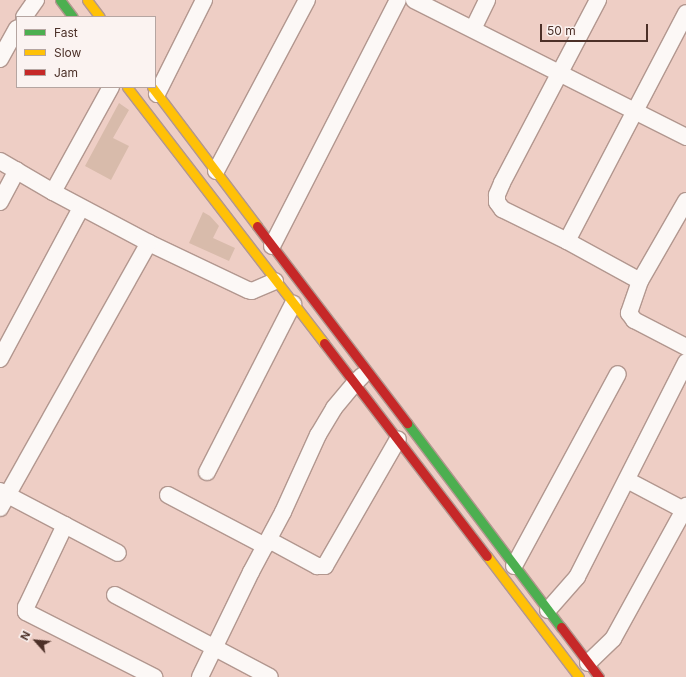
<!DOCTYPE html>
<style>
body{margin:0}
#map{position:relative;width:686px;height:677px;overflow:hidden;background:#eecec5;font-family:Inter,sans-serif}
div>[style]{position:absolute}
.building>*{inset:0;background:#d8bbab}
.roads{filter:drop-shadow(1px 0 #b2978f) drop-shadow(-1px 0 #b2978f) drop-shadow(0 1px #b2978f) drop-shadow(0 -1px #b2978f)}
.street>*{height:16px;margin:-8px;padding:0 8px;transform-origin:8px;border-radius:8px;background:#fcf8f6}
.fast>*{height:9px;margin:-4.5px;padding:0 4.5px;transform-origin:4.5px;border-radius:4.5px;background:#4caf50}
.slow>*{height:9px;margin:-4.5px;padding:0 4.5px;transform-origin:4.5px;border-radius:4.5px;background:#ffc107}
.jam>*{height:9px;margin:-4.5px;padding:0 4.5px;transform-origin:4.5px;border-radius:4.5px;background:#c62828}
span{translate:-50% -50%;white-space:nowrap;text-align:center;line-height:1.15;-webkit-text-stroke:3.5px #fbf3f1;paint-order:stroke}
.legend{position:absolute;left:16px;top:16px;width:140px;height:72px;box-sizing:border-box;background:#fbf3f1;border:1px solid #b5a5a1;margin:0;padding:5px 7px;list-style:none;font-size:12px;color:#4c3028}
.legend li{display:flex;align-items:center;gap:8px;height:20px}
.legend b{width:20px;border:1px solid #b5a5a1}
.north{position:absolute;left:16px;top:621px;width:40px;height:40px;-webkit-text-stroke:3px #fbf3f1;paint-order:stroke;rotate:297deg;font-size:11px;font-weight:700;line-height:16px;text-align:center;color:#4c3028}
.north::after{content:'';display:block;margin:auto;width:14px;height:18px;background:#4c3028;clip-path:polygon(50% 0,100% 100%,50% 72%,0 100%)}
.scale{position:absolute;left:540px;top:24px;width:108px;height:18px;box-sizing:border-box;border:2px solid #4c3028;border-top:0;padding-left:5px;font-size:12px;line-height:14px;white-space:nowrap;color:#4c3028;-webkit-text-stroke:3px #fbf3f1;paint-order:stroke}
</style>
<div id="map">
<div class="building">
<div style="clip-path:polygon(119px 103px,129px 110px,113px 138px,129px 146px,111px 180px,85px 166px)"></div>
<div style="clip-path:polygon(203px 212px,210px 216px,219px 226px,213px 238px,235px 248px,229px 261px,189px 243px)"></div>
</div>
<div class="roads">
<div class="street">
<div style="left:414px;top:0;width:305px;rotate:26.7deg"></div>
<div style="left:598px;top:0;width:207px;rotate:117.7deg"></div>
<div style="left:502px;top:183px;width:13px;rotate:113deg"></div>
<div style="left:497px;top:195px;width:7px;rotate:90deg"></div>
<div style="left:497px;top:202px;width:9px;rotate:54deg"></div>
<div style="left:502px;top:209px;width:72px;rotate:26.2deg"></div>
<div style="left:567px;top:241px;width:83px;rotate:28.7deg"></div>
<div style="left:24px;top:17px;width:21px;rotate:-55deg"></div>
<div style="left:473px;top:29px;width:32px;rotate:-64deg"></div>
<div style="left:0;top:59px;width:35px;rotate:-61deg"></div>
<div style="left:157px;top:94px;width:105px;rotate:-63.4deg"></div>
<div style="left:0;top:161px;width:61px;rotate:30.3deg"></div>
<div style="left:53px;top:192px;width:109px;rotate:28deg"></div>
<div style="left:149px;top:243px;width:110px;rotate:25.4deg"></div>
<div style="left:248px;top:290px;width:4px;rotate:14deg"></div>
<div style="left:252px;top:291px;width:25px;rotate:-23deg"></div>
<div style="left:216px;top:171px;width:194px;rotate:-62deg"></div>
<div style="left:53px;top:192px;width:120px;rotate:-61.1deg"></div>
<div style="left:686px;top:201px;width:92px;rotate:119.9deg"></div>
<div style="left:640px;top:281px;width:34px;rotate:109deg"></div>
<div style="left:629px;top:313px;width:9px;rotate:54deg"></div>
<div style="left:634px;top:320px;width:59px;rotate:27.4deg"></div>
<div style="left:0;top:202px;width:36px;rotate:-62deg"></div>
<div style="left:567px;top:241px;width:257px;rotate:-62.4deg"></div>
<div style="left:272px;top:246px;width:276px;rotate:-62.9deg"></div>
<div style="left:0;top:359px;width:171px;rotate:-61.8deg"></div>
<div style="left:207px;top:472px;width:189px;rotate:-62.9deg"></div>
<div style="left:627px;top:480px;width:64px;rotate:27.8deg"></div>
<div style="left:0;top:491px;width:133px;rotate:27.7deg"></div>
<div style="left:168px;top:495px;width:110px;rotate:27.7deg"></div>
<div style="left:0;top:508px;width:304px;rotate:-60.7deg"></div>
<div style="left:65px;top:525px;width:91px;rotate:115.4deg"></div>
<div style="left:26px;top:607px;width:5px;rotate:90deg"></div>
<div style="left:26px;top:612px;width:144px;rotate:26.9deg"></div>
<div style="left:269px;top:540px;width:55px;rotate:28.4deg"></div>
<div style="left:317px;top:566px;width:8px"></div>
<div style="left:325px;top:566px;width:146px;rotate:-60.1deg"></div>
<div style="left:514px;top:566px;width:218px;rotate:-61.6deg"></div>
<div style="left:115px;top:595px;width:175px;rotate:27.9deg"></div>
<div style="left:548px;top:610px;width:44px;rotate:-48.7deg"></div>
<div style="left:577px;top:577px;width:241px;rotate:-63.1deg"></div>
<div style="left:588px;top:663px;width:35px;rotate:-44deg"></div>
<div style="left:613px;top:639px;width:152px;rotate:-61.2deg"></div>
<div style="left:200px;top:677px;width:117px;rotate:-64.1deg"></div>
<div style="left:251px;top:572px;width:68px;rotate:-61.9deg"></div>
<div style="left:283px;top:512px;width:85px;rotate:-65.6deg"></div>
<div style="left:318px;top:435px;width:31px;rotate:-59deg"></div>
<div style="left:334px;top:408px;width:33px;rotate:-50deg"></div>
<div style="left:355px;top:383px;width:10px;rotate:-45deg"></div>
</div>
<div class="fast">
<div style="left:60px;top:0;width:21px;rotate:53deg"></div>
<div style="left:407px;top:423px;width:256px;rotate:53deg"></div>
</div>
<div class="slow">
<div style="left:87px;top:0;width:21px;rotate:53deg"></div>
<div style="left:127px;top:87px;width:323px;rotate:52.4deg"></div>
<div style="left:152px;top:87px;width:174px;rotate:52.9deg"></div>
<div style="left:487px;top:556px;width:152px;rotate:52.8deg"></div>
</div>
<div class="jam">
<div style="left:257px;top:226px;width:248px;rotate:52.7deg"></div>
<div style="left:324px;top:343px;width:268px;rotate:52.6deg"></div>
<div style="left:561px;top:627px;width:63px;rotate:52.8deg"></div>
</div>
</div>
<ul class="legend">
<li><b style="height:5px;background:#4caf50"></b>Fast</li>
<li><b style="height:5px;background:#ffc107"></b>Slow</li>
<li><b style="height:5px;background:#c62828"></b>Jam</li>
</ul>
<div class="north">N</div>
<div class="scale">50 m</div>
</div>
